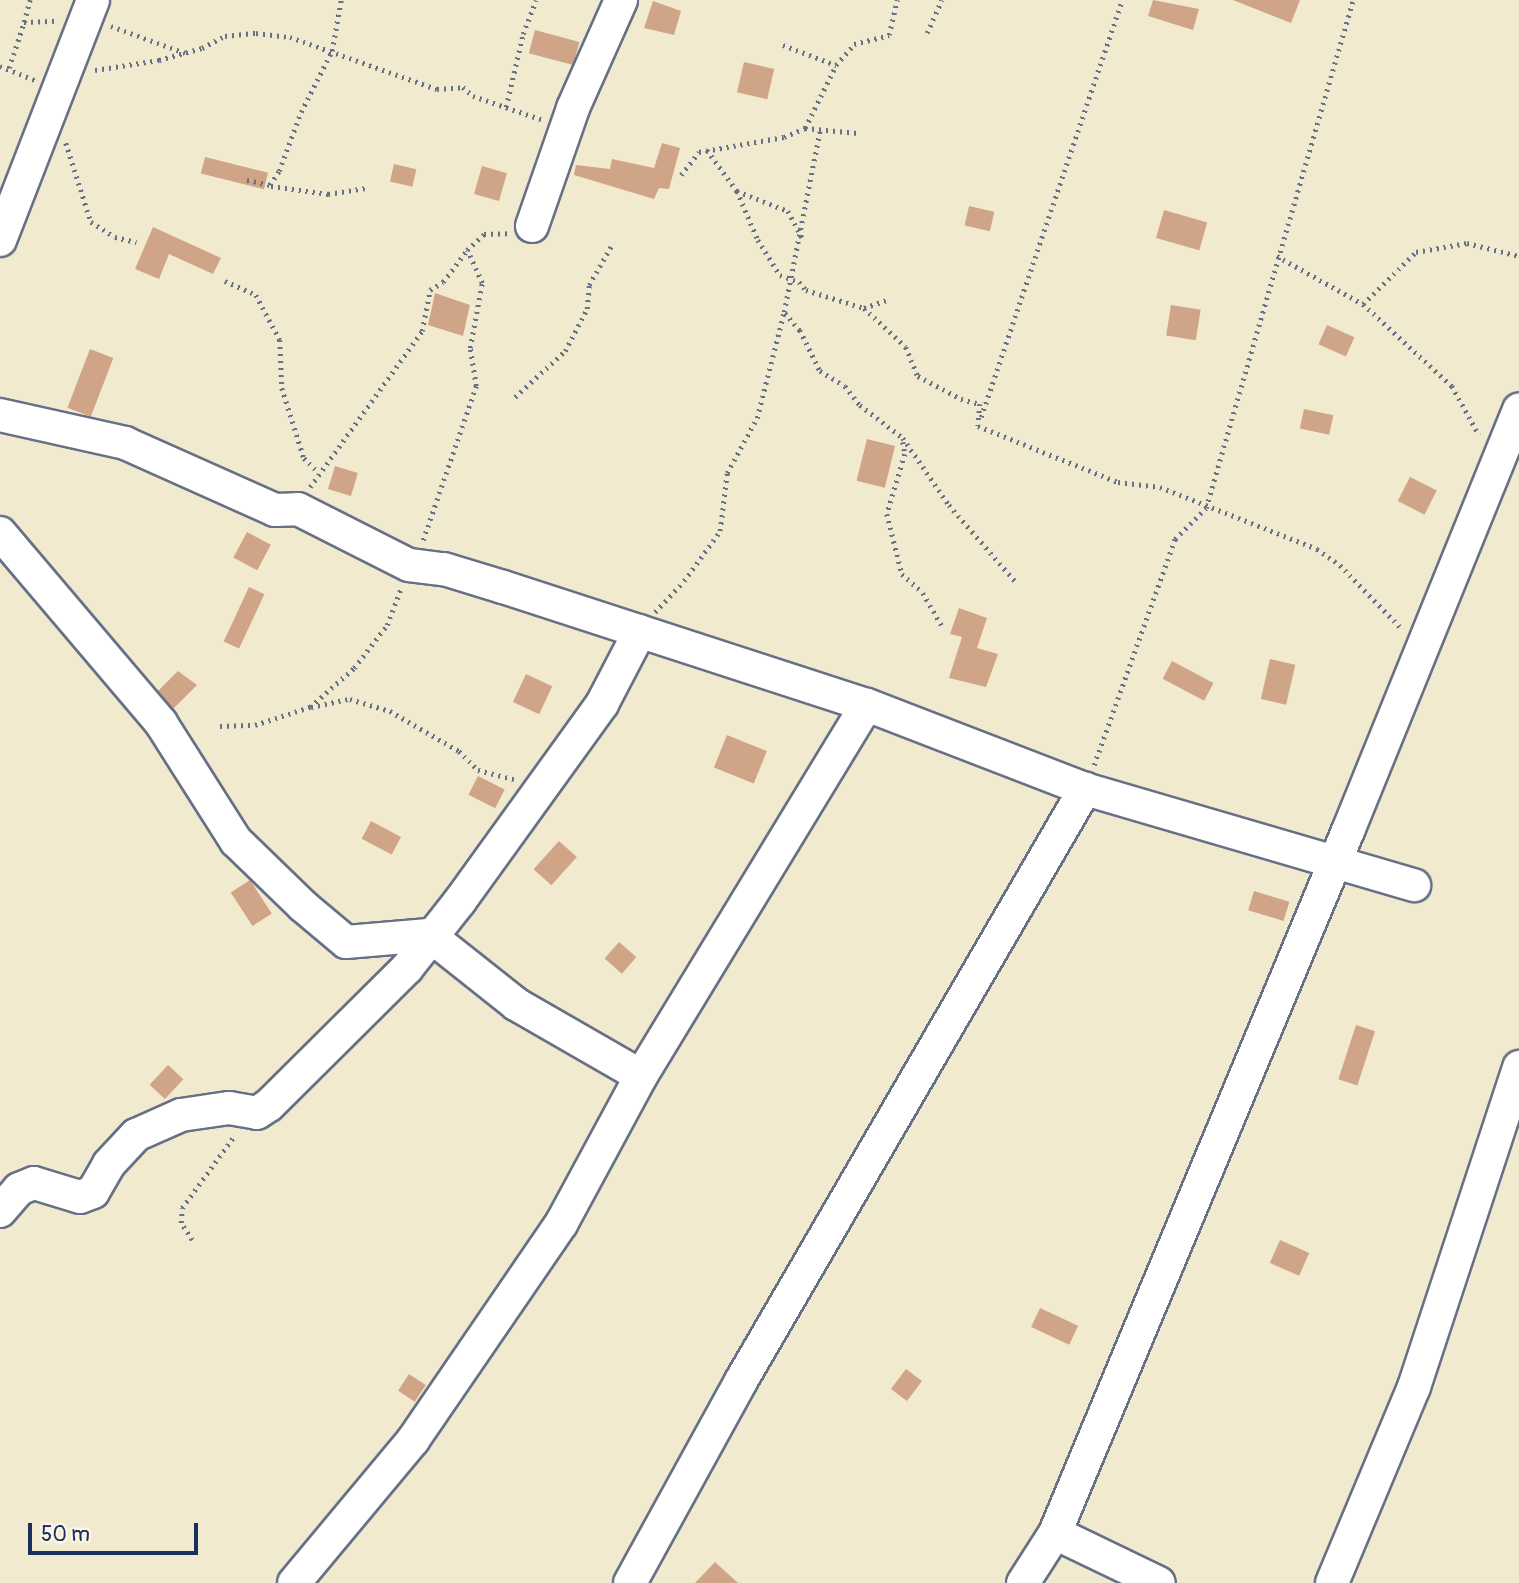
<!DOCTYPE html>
<style>
body{margin:0}
#map{position:relative;width:1519px;height:1583px;overflow:hidden;background:#f1eacf;font-family:Pangolin,sans-serif}
div>[style]{position:absolute}
.building>*{inset:0;background:#d0a587;transform-origin:0 0}
.path>*{height:4.5px;margin-top:-2.25px;transform-origin:0;background:repeating-linear-gradient(90deg,#667086 0 2px,transparent 0 7px)}
.roads{filter:drop-shadow(2px 0 #667086) drop-shadow(-2px 0 #667086) drop-shadow(0 2px #667086) drop-shadow(0 -2px #667086)}
.minor>*{height:32px;margin:-16px;padding:0 16px;transform-origin:16px;border-radius:16px;background:#fff}
span{translate:-50% -50%;white-space:nowrap;text-align:center;line-height:1.15;-webkit-text-stroke:5px #fcf5e5;paint-order:stroke}
.scale{position:absolute;left:28px;top:1523px;width:170px;height:32px;box-sizing:border-box;border:4px solid #1b2f5e;border-top:0;padding-left:9px;font-size:21px;line-height:24px;white-space:nowrap;color:#1b2f5e;-webkit-text-stroke:5px #fcf5e5;paint-order:stroke}
</style>
<div id="map">
<div class="building">
<div style="clip-path:polygon(1153px 0,1199px 9px,1193px 30px,1148px 16px)"></div>
<div style="clip-path:polygon(1233px 0,1300px 0,1291px 23px)"></div>
<div style="clip-path:polygon(653px 1px,681px 11px,674px 35px,644px 28px)"></div>
<div style="left:535px;top:30px;width:46px;height:24px;rotate:15deg"></div>
<div style="left:744px;top:62px;width:31px;height:31px;rotate:13deg"></div>
<div style="clip-path:polygon(662px 143px,680px 148px,669px 189px,659px 188px,654px 199px,574px 175px,576px 165px,610px 169px,612px 159px,654px 168px)"></div>
<div style="left:205px;top:157px;width:65px;height:17px;rotate:14deg"></div>
<div style="left:394px;top:164px;width:23px;height:18px;rotate:13deg"></div>
<div style="left:482px;top:166px;width:26px;height:29px;rotate:16deg"></div>
<div style="left:969px;top:206px;width:26px;height:20px;rotate:13deg"></div>
<div style="left:1164px;top:210px;width:45px;height:29px;rotate:16deg"></div>
<div style="clip-path:polygon(153px 227px,221px 258px,213px 274px,169px 254px,159px 279px,135px 269px)"></div>
<div style="clip-path:polygon(435px 293px,470px 305px,463px 336px,428px 325px)"></div>
<div style="left:1171px;top:305px;width:30px;height:31px;rotate:9deg"></div>
<div style="left:1327px;top:325px;width:30px;height:21px;rotate:24deg"></div>
<div style="left:90px;top:349px;width:25px;height:63px;rotate:21deg"></div>
<div style="left:1304px;top:409px;width:30px;height:20px;rotate:12deg"></div>
<div style="left:867px;top:439px;width:29px;height:43px;rotate:14deg"></div>
<div style="left:335px;top:466px;width:24px;height:24px;rotate:17deg"></div>
<div style="left:1410px;top:477px;width:30px;height:27px;rotate:27deg"></div>
<div style="left:247px;top:532px;width:27px;height:29px;rotate:28deg"></div>
<div style="left:249px;top:587px;width:17px;height:60px;rotate:25deg"></div>
<div style="clip-path:polygon(959px 608px,987px 618px,977px 648px,998px 654px,986px 687px,949px 678px,962px 637px,950px 634px)"></div>
<div style="left:1270px;top:659px;width:26px;height:41px;rotate:13deg"></div>
<div style="left:1172px;top:661px;width:47px;height:20px;rotate:28deg"></div>
<div style="clip-path:polygon(178px 671px,197px 685px,173px 709px,158px 691px)"></div>
<div style="left:526px;top:674px;width:29px;height:31px;rotate:25deg"></div>
<div style="left:727px;top:735px;width:43px;height:35px;rotate:22deg"></div>
<div style="left:478px;top:776px;width:30px;height:21px;rotate:27deg"></div>
<div style="left:371px;top:821px;width:34px;height:20px;rotate:28deg"></div>
<div style="left:559px;top:841px;width:24px;height:38px;rotate:42deg"></div>
<div style="left:250px;top:880px;width:40px;height:23px;rotate:57deg"></div>
<div style="left:1254px;top:891px;width:37px;height:20px;rotate:17deg"></div>
<div style="left:619px;top:942px;width:23px;height:22px;rotate:41deg"></div>
<div style="left:1356px;top:1025px;width:20px;height:57px;rotate:18deg"></div>
<div style="left:168px;top:1065px;width:21px;height:27px;rotate:43deg"></div>
<div style="left:1280px;top:1240px;width:32px;height:25px;rotate:24deg"></div>
<div style="left:1040px;top:1308px;width:42px;height:21px;rotate:25deg"></div>
<div style="left:906px;top:1369px;width:20px;height:25px;rotate:37deg"></div>
<div style="left:409px;top:1374px;width:20px;height:20px;rotate:33deg"></div>
<div style="clip-path:polygon(715px 1562px,738px 1583px,695px 1583px)"></div>
</div>
<div class="path">
<div style="left:24px;top:22px;width:23px;rotate:-75deg"></div>
<div style="left:111px;top:26px;width:79px;rotate:20deg"></div>
<div style="left:927px;top:33px;width:36px;rotate:-66deg"></div>
<div style="left:783px;top:45px;width:57px;rotate:20.7deg"></div>
<div style="left:0;top:66px;width:38px;rotate:22deg"></div>
<div style="left:9px;top:68px;width:48px;rotate:-71.9deg"></div>
<div style="left:24px;top:22px;width:33px;rotate:-2deg"></div>
<div style="left:95px;top:70px;width:65px;rotate:-8.9deg"></div>
<div style="left:159px;top:60px;width:45px;rotate:-15.6deg"></div>
<div style="left:202px;top:48px;width:26px;rotate:-28deg"></div>
<div style="left:225px;top:36px;width:31px;rotate:-6deg"></div>
<div style="left:256px;top:33px;width:34px;rotate:7deg"></div>
<div style="left:290px;top:37px;width:156px;rotate:19.5deg"></div>
<div style="left:437px;top:89px;width:26px;rotate:-4deg"></div>
<div style="left:463px;top:87px;width:13px;rotate:42deg"></div>
<div style="left:473px;top:96px;width:74px;rotate:18.9deg"></div>
<div style="left:506px;top:107px;width:75px;rotate:-76.9deg"></div>
<div style="left:523px;top:34px;width:36px;rotate:-69deg"></div>
<div style="left:805px;top:128px;width:53px;rotate:5.4deg"></div>
<div style="left:66px;top:143px;width:83px;rotate:72.4deg"></div>
<div style="left:91px;top:222px;width:28px;rotate:32deg"></div>
<div style="left:115px;top:237px;width:22px;rotate:13deg"></div>
<div style="left:707px;top:150px;width:51px;rotate:53.8deg"></div>
<div style="left:737px;top:191px;width:55px;rotate:21.4deg"></div>
<div style="left:788px;top:211px;width:30px;rotate:62deg"></div>
<div style="left:681px;top:175px;width:29px;rotate:-52deg"></div>
<div style="left:699px;top:152px;width:86px;rotate:-10deg"></div>
<div style="left:784px;top:137px;width:23px;rotate:-23deg"></div>
<div style="left:805px;top:128px;width:70px;rotate:-63.8deg"></div>
<div style="left:836px;top:65px;width:28px;rotate:-49deg"></div>
<div style="left:854px;top:44px;width:36px;rotate:-14deg"></div>
<div style="left:889px;top:35px;width:36px;rotate:-77deg"></div>
<div style="left:247px;top:180px;width:24px;rotate:12deg"></div>
<div style="left:270px;top:185px;width:17px;rotate:-57deg"></div>
<div style="left:279px;top:171px;width:63px;rotate:-69.6deg"></div>
<div style="left:301px;top:112px;width:68px;rotate:-63.1deg"></div>
<div style="left:332px;top:51px;width:52px;rotate:-80deg"></div>
<div style="left:271px;top:186px;width:58px;rotate:8deg"></div>
<div style="left:328px;top:194px;width:39px;rotate:-9deg"></div>
<div style="left:737px;top:191px;width:53px;rotate:66.8deg"></div>
<div style="left:758px;top:240px;width:41px;rotate:57.8deg"></div>
<div style="left:780px;top:275px;width:20px;rotate:20deg"></div>
<div style="left:799px;top:282px;width:11px;rotate:49deg"></div>
<div style="left:806px;top:290px;width:61px;rotate:17.2deg"></div>
<div style="left:864px;top:308px;width:24px;rotate:-19deg"></div>
<div style="left:1277px;top:256px;width:98px;rotate:29.2deg"></div>
<div style="left:1363px;top:304px;width:121px;rotate:42.7deg"></div>
<div style="left:1452px;top:386px;width:56px;rotate:61.1deg"></div>
<div style="left:225px;top:281px;width:34px;rotate:24deg"></div>
<div style="left:256px;top:295px;width:51px;rotate:61.9deg"></div>
<div style="left:280px;top:340px;width:48px;rotate:87.6deg"></div>
<div style="left:282px;top:388px;width:73px;rotate:72.6deg"></div>
<div style="left:304px;top:458px;width:20px;rotate:45deg"></div>
<div style="left:1363px;top:304px;width:74px;rotate:-44.5deg"></div>
<div style="left:1416px;top:252px;width:52px;rotate:-10deg"></div>
<div style="left:1467px;top:243px;width:54px;rotate:14deg"></div>
<div style="left:864px;top:308px;width:57px;rotate:42.9deg"></div>
<div style="left:906px;top:347px;width:31px;rotate:68deg"></div>
<div style="left:918px;top:376px;width:49px;rotate:28.1deg"></div>
<div style="left:961px;top:399px;width:20px;rotate:15deg"></div>
<div style="left:980px;top:404px;width:22px;rotate:95deg"></div>
<div style="left:978px;top:426px;width:151px;rotate:21.8deg"></div>
<div style="left:1118px;top:482px;width:42px;rotate:6.8deg"></div>
<div style="left:1160px;top:487px;width:169px;rotate:21.5deg"></div>
<div style="left:1317px;top:549px;width:28px;rotate:35deg"></div>
<div style="left:1340px;top:565px;width:89px;rotate:45.9deg"></div>
<div style="left:785px;top:313px;width:23px;rotate:49deg"></div>
<div style="left:800px;top:330px;width:46px;rotate:64deg"></div>
<div style="left:820px;top:371px;width:29px;rotate:31deg"></div>
<div style="left:845px;top:386px;width:24px;rotate:52deg"></div>
<div style="left:860px;top:405px;width:54px;rotate:37.5deg"></div>
<div style="left:903px;top:438px;width:81px;rotate:55.5deg"></div>
<div style="left:949px;top:505px;width:101px;rotate:49deg"></div>
<div style="left:515px;top:397px;width:68px;rotate:-42.6deg"></div>
<div style="left:565px;top:351px;width:47px;rotate:-62.4deg"></div>
<div style="left:587px;top:309px;width:24px;rotate:-85deg"></div>
<div style="left:589px;top:285px;width:48px;rotate:-60.3deg"></div>
<div style="left:981px;top:417px;width:440px;rotate:-71.3deg"></div>
<div style="left:903px;top:442px;width:12px;rotate:81deg"></div>
<div style="left:905px;top:454px;width:63px;rotate:106.7deg"></div>
<div style="left:887px;top:514px;width:62px;rotate:76deg"></div>
<div style="left:902px;top:574px;width:28px;rotate:42deg"></div>
<div style="left:923px;top:593px;width:38px;rotate:60deg"></div>
<div style="left:310px;top:487px;width:192px;rotate:-54.3deg"></div>
<div style="left:422px;top:331px;width:42px;rotate:-79deg"></div>
<div style="left:430px;top:290px;width:15px;rotate:-32deg"></div>
<div style="left:443px;top:282px;width:40px;rotate:-53deg"></div>
<div style="left:423px;top:540px;width:163px;rotate:-71deg"></div>
<div style="left:476px;top:386px;width:38px;rotate:-99deg"></div>
<div style="left:470px;top:348px;width:66px;rotate:-79.5deg"></div>
<div style="left:482px;top:283px;width:36px;rotate:-114deg"></div>
<div style="left:467px;top:250px;width:23px;rotate:-43deg"></div>
<div style="left:484px;top:234px;width:24px;rotate:-2deg"></div>
<div style="left:655px;top:612px;width:42px;rotate:-46.9deg"></div>
<div style="left:684px;top:581px;width:62px;rotate:-54.2deg"></div>
<div style="left:720px;top:531px;width:58px;rotate:-83.1deg"></div>
<div style="left:727px;top:473px;width:63px;rotate:-61.4deg"></div>
<div style="left:757px;top:418px;width:109px;rotate:-75.7deg"></div>
<div style="left:784px;top:312px;width:186px;rotate:-78.8deg"></div>
<div style="left:311px;top:707px;width:40px;rotate:-12deg"></div>
<div style="left:350px;top:699px;width:42px;rotate:16.7deg"></div>
<div style="left:390px;top:711px;width:80px;rotate:30.1deg"></div>
<div style="left:459px;top:751px;width:27px;rotate:45deg"></div>
<div style="left:478px;top:770px;width:40px;rotate:14.4deg"></div>
<div style="left:220px;top:726px;width:35px;rotate:-2deg"></div>
<div style="left:255px;top:725px;width:58px;rotate:-18.1deg"></div>
<div style="left:310px;top:707px;width:59px;rotate:-41.6deg"></div>
<div style="left:354px;top:668px;width:54px;rotate:-52.5deg"></div>
<div style="left:387px;top:625px;width:39px;rotate:-69deg"></div>
<div style="left:1094px;top:765px;width:240px;rotate:-70.3deg"></div>
<div style="left:1175px;top:539px;width:44px;rotate:-45deg"></div>
<div style="left:1206px;top:508px;width:529px;rotate:-73.86deg"></div>
<div style="left:192px;top:1240px;width:20px;rotate:-123deg"></div>
<div style="left:181px;top:1223px;width:15px;rotate:-86deg"></div>
<div style="left:182px;top:1208px;width:90px;rotate:-54deg"></div>
</div>
<div class="roads">
<div class="minor">
<div style="left:532px;top:226px;width:125px;rotate:-70.8deg"></div>
<div style="left:573px;top:108px;width:118px;rotate:-66deg"></div>
<div style="left:0;top:240px;width:257px;rotate:-68.8deg"></div>
<div style="left:0;top:415px;width:128px;rotate:12.6deg"></div>
<div style="left:125px;top:443px;width:164px;rotate:24.1deg"></div>
<div style="left:275px;top:510px;width:23px;rotate:-2deg"></div>
<div style="left:298px;top:509px;width:124px;rotate:26.8deg"></div>
<div style="left:409px;top:565px;width:35px;rotate:7deg"></div>
<div style="left:444px;top:569px;width:62px;rotate:17deg"></div>
<div style="left:503px;top:587px;width:383px;rotate:18deg"></div>
<div style="left:867px;top:705px;width:234px;rotate:21.1deg"></div>
<div style="left:1085px;top:789px;width:343px;rotate:16.3deg"></div>
<div style="left:0;top:533px;width:249px;rotate:49.7deg"></div>
<div style="left:161px;top:723px;width:140px;rotate:57.6deg"></div>
<div style="left:236px;top:841px;width:93px;rotate:44.1deg"></div>
<div style="left:303px;top:906px;width:56px;rotate:39.9deg"></div>
<div style="left:346px;top:942px;width:83px;rotate:-4.8deg"></div>
<div style="left:429px;top:935px;width:111px;rotate:38.4deg"></div>
<div style="left:516px;top:1004px;width:144px;rotate:29.9deg"></div>
<div style="left:0;top:1211px;width:29px;rotate:-49deg"></div>
<div style="left:19px;top:1189px;width:16px;rotate:-22deg"></div>
<div style="left:34px;top:1183px;width:48px;rotate:16.9deg"></div>
<div style="left:80px;top:1197px;width:14px;rotate:-21deg"></div>
<div style="left:93px;top:1192px;width:32px;rotate:-60deg"></div>
<div style="left:109px;top:1164px;width:40px;rotate:-47deg"></div>
<div style="left:136px;top:1135px;width:49px;rotate:-24deg"></div>
<div style="left:181px;top:1115px;width:49px;rotate:-8.3deg"></div>
<div style="left:229px;top:1108px;width:28px;rotate:10deg"></div>
<div style="left:257px;top:1113px;width:14px;rotate:-34deg"></div>
<div style="left:269px;top:1105px;width:194px;rotate:-44.8deg"></div>
<div style="left:407px;top:968px;width:85px;rotate:-51.7deg"></div>
<div style="left:460px;top:901px;width:243px;rotate:-54.2deg"></div>
<div style="left:602px;top:704px;width:82px;rotate:-62.5deg"></div>
<div style="left:1055px;top:1533px;width:115px;rotate:25.7deg"></div>
<div style="left:294px;top:1583px;width:186px;rotate:-50.2deg"></div>
<div style="left:413px;top:1440px;width:262px;rotate:-55.6deg"></div>
<div style="left:561px;top:1224px;width:168px;rotate:-61.6deg"></div>
<div style="left:641px;top:1076px;width:434px;rotate:-58.7deg"></div>
<div style="left:630px;top:1583px;width:230px;rotate:-61.2deg"></div>
<div style="left:741px;top:1381px;width:685px;rotate:-59.84deg"></div>
<div style="left:1023px;top:1583px;width:59px;rotate:-57.4deg"></div>
<div style="left:1055px;top:1533px;width:761px;rotate:-67.35deg"></div>
<div style="left:1348px;top:831px;width:455px;rotate:-67.9deg"></div>
<div style="left:1332px;top:1583px;width:212px;rotate:-67.3deg"></div>
<div style="left:1414px;top:1387px;width:337px;rotate:-71.8deg"></div>
</div>
</div>
<div class="scale">50 m</div>
</div>
